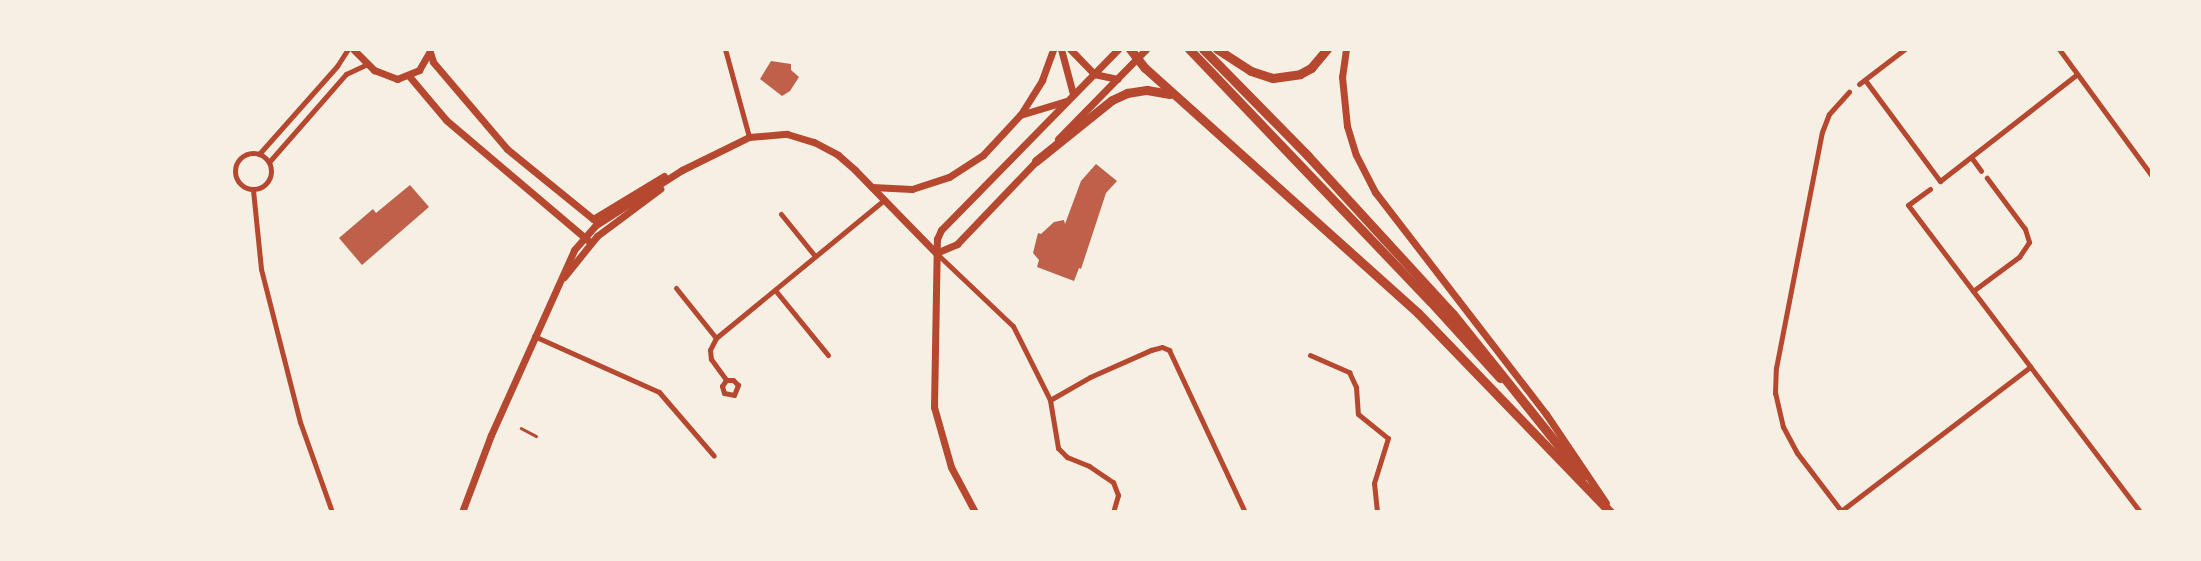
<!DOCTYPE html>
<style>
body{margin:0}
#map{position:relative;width:2201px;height:561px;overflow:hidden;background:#f6efe4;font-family:Arial,sans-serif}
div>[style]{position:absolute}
.building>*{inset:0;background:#bf614a}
.path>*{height:2.5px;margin:-1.25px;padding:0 1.25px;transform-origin:1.25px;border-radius:1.25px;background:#b5482f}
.minor>*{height:5px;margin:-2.5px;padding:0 2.5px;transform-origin:2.5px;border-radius:2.5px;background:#b5482f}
.minor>.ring{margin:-2.5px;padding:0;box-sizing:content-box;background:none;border:5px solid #b5482f;border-radius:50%}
.tertiary>*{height:7px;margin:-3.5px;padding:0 3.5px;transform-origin:3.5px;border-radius:3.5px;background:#b5482f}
.primary>*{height:9px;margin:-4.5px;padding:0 4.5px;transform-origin:4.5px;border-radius:4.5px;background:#b5482f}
span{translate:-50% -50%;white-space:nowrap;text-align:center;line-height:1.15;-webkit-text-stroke:7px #f6efe4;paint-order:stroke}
.frame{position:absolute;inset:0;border:51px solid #f6efe4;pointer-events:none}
</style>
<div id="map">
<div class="building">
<div style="clip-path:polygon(771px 61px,791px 64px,791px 70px,799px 77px,790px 91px,782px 96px,760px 79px)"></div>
<div style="clip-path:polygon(1096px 164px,1117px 181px,1106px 193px,1081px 269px,1079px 268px,1074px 281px,1037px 267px,1039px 260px,1033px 253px,1038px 233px,1041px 234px,1054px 222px,1064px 220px,1065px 224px,1081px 181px)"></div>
<div style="clip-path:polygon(410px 185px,429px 207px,362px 265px,339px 238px,373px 209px,376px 213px)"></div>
</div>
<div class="path">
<div style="left:521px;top:428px;width:17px;rotate:28deg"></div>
</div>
<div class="minor">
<div style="left:725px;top:49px;width:91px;rotate:74.7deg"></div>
<div style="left:2059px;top:49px;width:157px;rotate:53.8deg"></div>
<div style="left:1865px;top:80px;width:126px;rotate:53.4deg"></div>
<div style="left:1940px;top:181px;width:172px;rotate:-37.9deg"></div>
<div style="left:1859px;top:84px;width:58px;rotate:-37.3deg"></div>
<div class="ring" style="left:235px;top:153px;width:31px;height:31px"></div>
<div style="left:259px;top:154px;width:118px;rotate:-48.4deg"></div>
<div style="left:337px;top:66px;width:20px;rotate:-57deg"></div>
<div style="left:1971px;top:157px;width:17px;rotate:54deg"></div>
<div style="left:269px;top:162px;width:117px;rotate:-48.8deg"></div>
<div style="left:346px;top:74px;width:23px;rotate:-25deg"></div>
<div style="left:1930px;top:189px;width:27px;rotate:144deg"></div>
<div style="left:1908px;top:205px;width:385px;rotate:52.9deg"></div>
<div style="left:253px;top:190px;width:79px;rotate:84.2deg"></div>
<div style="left:261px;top:269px;width:158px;rotate:75.7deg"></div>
<div style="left:300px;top:422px;width:96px;rotate:70.4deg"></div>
<div style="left:781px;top:214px;width:54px;rotate:51deg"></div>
<div style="left:936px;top:253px;width:106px;rotate:43.5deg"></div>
<div style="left:1013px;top:326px;width:83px;rotate:63.4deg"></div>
<div style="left:1050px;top:400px;width:46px;rotate:-29.9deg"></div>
<div style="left:1090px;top:377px;width:67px;rotate:-23.9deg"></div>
<div style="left:1151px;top:350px;width:11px;rotate:-15deg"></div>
<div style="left:1162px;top:347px;width:8px;rotate:23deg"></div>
<div style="left:1169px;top:350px;width:179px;rotate:64.9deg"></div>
<div style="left:676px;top:288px;width:64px;rotate:51.3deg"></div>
<div style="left:716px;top:338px;width:217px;rotate:-39.4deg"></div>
<div style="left:775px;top:290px;width:84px;rotate:50.8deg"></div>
<div style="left:1973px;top:291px;width:57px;rotate:-36.5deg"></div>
<div style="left:2019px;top:257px;width:18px;rotate:-56deg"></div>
<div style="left:2029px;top:242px;width:14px;rotate:-107deg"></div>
<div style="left:2025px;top:229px;width:64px;rotate:-126.7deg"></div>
<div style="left:534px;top:336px;width:137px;rotate:24.1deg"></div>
<div style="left:659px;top:392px;width:84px;rotate:49.3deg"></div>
<div style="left:716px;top:338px;width:13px;rotate:117deg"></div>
<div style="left:710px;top:350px;width:9px;rotate:84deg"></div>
<div style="left:711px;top:359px;width:26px;rotate:54deg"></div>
<div style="left:726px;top:380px;width:7px;rotate:124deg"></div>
<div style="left:722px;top:386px;width:7px;rotate:74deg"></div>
<div style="left:724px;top:393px;width:10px;rotate:11deg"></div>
<div style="left:734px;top:395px;width:11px;rotate:-68deg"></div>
<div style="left:738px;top:385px;width:7px;rotate:-135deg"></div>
<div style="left:733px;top:380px;width:7px;rotate:180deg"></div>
<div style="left:1310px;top:355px;width:43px;rotate:23.6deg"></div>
<div style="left:1349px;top:372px;width:17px;rotate:65deg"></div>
<div style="left:1356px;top:387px;width:27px;rotate:86deg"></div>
<div style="left:1358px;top:414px;width:38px;rotate:39deg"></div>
<div style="left:1388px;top:438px;width:47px;rotate:107.3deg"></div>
<div style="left:1374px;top:483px;width:29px;rotate:84deg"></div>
<div style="left:1050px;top:400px;width:49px;rotate:80.5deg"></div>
<div style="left:1058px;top:448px;width:13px;rotate:45deg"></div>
<div style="left:1067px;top:457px;width:24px;rotate:22deg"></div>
<div style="left:1089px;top:466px;width:29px;rotate:34deg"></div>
<div style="left:1113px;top:482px;width:14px;rotate:69deg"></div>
<div style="left:1118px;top:495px;width:18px;rotate:106deg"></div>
<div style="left:1841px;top:511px;width:238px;rotate:-37.3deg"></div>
<div style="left:1842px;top:512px;width:74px;rotate:-127.3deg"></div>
<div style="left:1797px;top:453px;width:30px;rotate:-118deg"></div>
<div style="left:1783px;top:427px;width:35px;rotate:-103deg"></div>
<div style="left:1775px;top:393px;width:25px;rotate:-88deg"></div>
<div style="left:1776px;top:368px;width:240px;rotate:-79deg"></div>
<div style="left:1822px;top:132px;width:19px;rotate:-69deg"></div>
<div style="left:1829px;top:114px;width:30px;rotate:-48deg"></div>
</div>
<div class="tertiary">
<div style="left:353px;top:49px;width:30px;rotate:45deg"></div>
<div style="left:374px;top:70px;width:25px;rotate:21deg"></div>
<div style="left:397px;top:79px;width:24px;rotate:-22deg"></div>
<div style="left:419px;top:70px;width:20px;rotate:-60deg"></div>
<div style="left:1061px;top:49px;width:47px;rotate:75.1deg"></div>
<div style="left:1070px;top:49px;width:35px;rotate:46deg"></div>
<div style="left:1094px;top:74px;width:24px;rotate:12deg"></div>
<div style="left:1346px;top:49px;width:28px;rotate:98deg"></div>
<div style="left:1342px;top:77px;width:49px;rotate:84.2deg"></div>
<div style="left:1347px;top:126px;width:30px;rotate:73deg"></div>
<div style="left:1356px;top:155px;width:42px;rotate:62.8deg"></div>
<div style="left:1375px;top:192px;width:280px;rotate:52.4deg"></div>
<div style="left:1546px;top:414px;width:107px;rotate:56deg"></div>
<div style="left:430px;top:52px;width:10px;rotate:73deg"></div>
<div style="left:433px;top:62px;width:114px;rotate:49.6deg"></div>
<div style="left:507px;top:149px;width:111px;rotate:39.1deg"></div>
<div style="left:409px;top:76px;width:57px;rotate:49.9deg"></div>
<div style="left:446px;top:120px;width:189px;rotate:40.3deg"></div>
<div style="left:1021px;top:114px;width:40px;rotate:-58deg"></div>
<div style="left:1042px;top:80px;width:33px;rotate:-70deg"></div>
<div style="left:1058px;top:139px;width:126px;rotate:-45.6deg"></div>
<div style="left:872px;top:187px;width:40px;rotate:2.9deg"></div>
<div style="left:912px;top:189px;width:39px;rotate:-18deg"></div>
<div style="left:949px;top:177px;width:40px;rotate:-32.9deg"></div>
<div style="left:983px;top:155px;width:54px;rotate:-47.2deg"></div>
<div style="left:1020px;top:115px;width:48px;rotate:-16.9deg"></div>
<div style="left:593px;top:219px;width:83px;rotate:-31.2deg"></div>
<div style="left:936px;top:253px;width:23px;rotate:-23deg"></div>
<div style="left:957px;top:244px;width:120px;rotate:-46.3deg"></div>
<div style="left:564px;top:277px;width:53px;rotate:-51.2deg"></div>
<div style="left:597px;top:236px;width:79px;rotate:-36.7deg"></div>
<div style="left:462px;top:512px;width:82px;rotate:-69.4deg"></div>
<div style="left:491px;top:435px;width:203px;rotate:-65.8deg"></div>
<div style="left:574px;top:250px;width:33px;rotate:-49deg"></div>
<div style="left:596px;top:225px;width:102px;rotate:-32.6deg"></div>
<div style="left:682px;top:170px;width:75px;rotate:-26.2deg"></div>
<div style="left:749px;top:137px;width:38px;rotate:-5deg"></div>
<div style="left:787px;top:134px;width:28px;rotate:17deg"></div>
<div style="left:814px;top:142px;width:27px;rotate:28deg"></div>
<div style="left:838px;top:155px;width:23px;rotate:41deg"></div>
<div style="left:855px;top:170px;width:116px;rotate:45.7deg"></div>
<div style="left:975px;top:512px;width:51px;rotate:-118.1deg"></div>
<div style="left:951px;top:467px;width:62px;rotate:-105.8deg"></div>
<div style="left:934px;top:407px;width:168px;rotate:-89deg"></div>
<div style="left:937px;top:239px;width:10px;rotate:-66deg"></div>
<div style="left:941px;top:230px;width:253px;rotate:-45.6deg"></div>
</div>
<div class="primary">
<div style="left:1130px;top:49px;width:24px;rotate:52deg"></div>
<div style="left:1145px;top:68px;width:367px;rotate:41.9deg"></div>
<div style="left:1418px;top:313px;width:277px;rotate:46deg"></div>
<div style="left:1189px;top:49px;width:349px;rotate:46.3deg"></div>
<div style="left:1430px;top:301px;width:104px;rotate:47.7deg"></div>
<div style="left:1203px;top:49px;width:150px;rotate:45.5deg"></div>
<div style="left:1308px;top:156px;width:214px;rotate:47.5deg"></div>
<div style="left:1453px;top:314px;width:208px;rotate:51.3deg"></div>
<div style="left:1217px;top:49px;width:40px;rotate:32.9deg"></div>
<div style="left:1251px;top:71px;width:23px;rotate:18deg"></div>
<div style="left:1273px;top:78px;width:27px;rotate:-8deg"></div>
<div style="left:1300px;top:74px;width:13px;rotate:-29deg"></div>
<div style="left:1311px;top:68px;width:25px;rotate:-50deg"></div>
<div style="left:1036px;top:161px;width:97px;rotate:-38.8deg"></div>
<div style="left:1112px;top:100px;width:17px;rotate:-25deg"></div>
<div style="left:1127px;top:93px;width:20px;rotate:-9deg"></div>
<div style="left:1147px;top:90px;width:23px;rotate:10deg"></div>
</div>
<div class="frame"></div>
</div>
